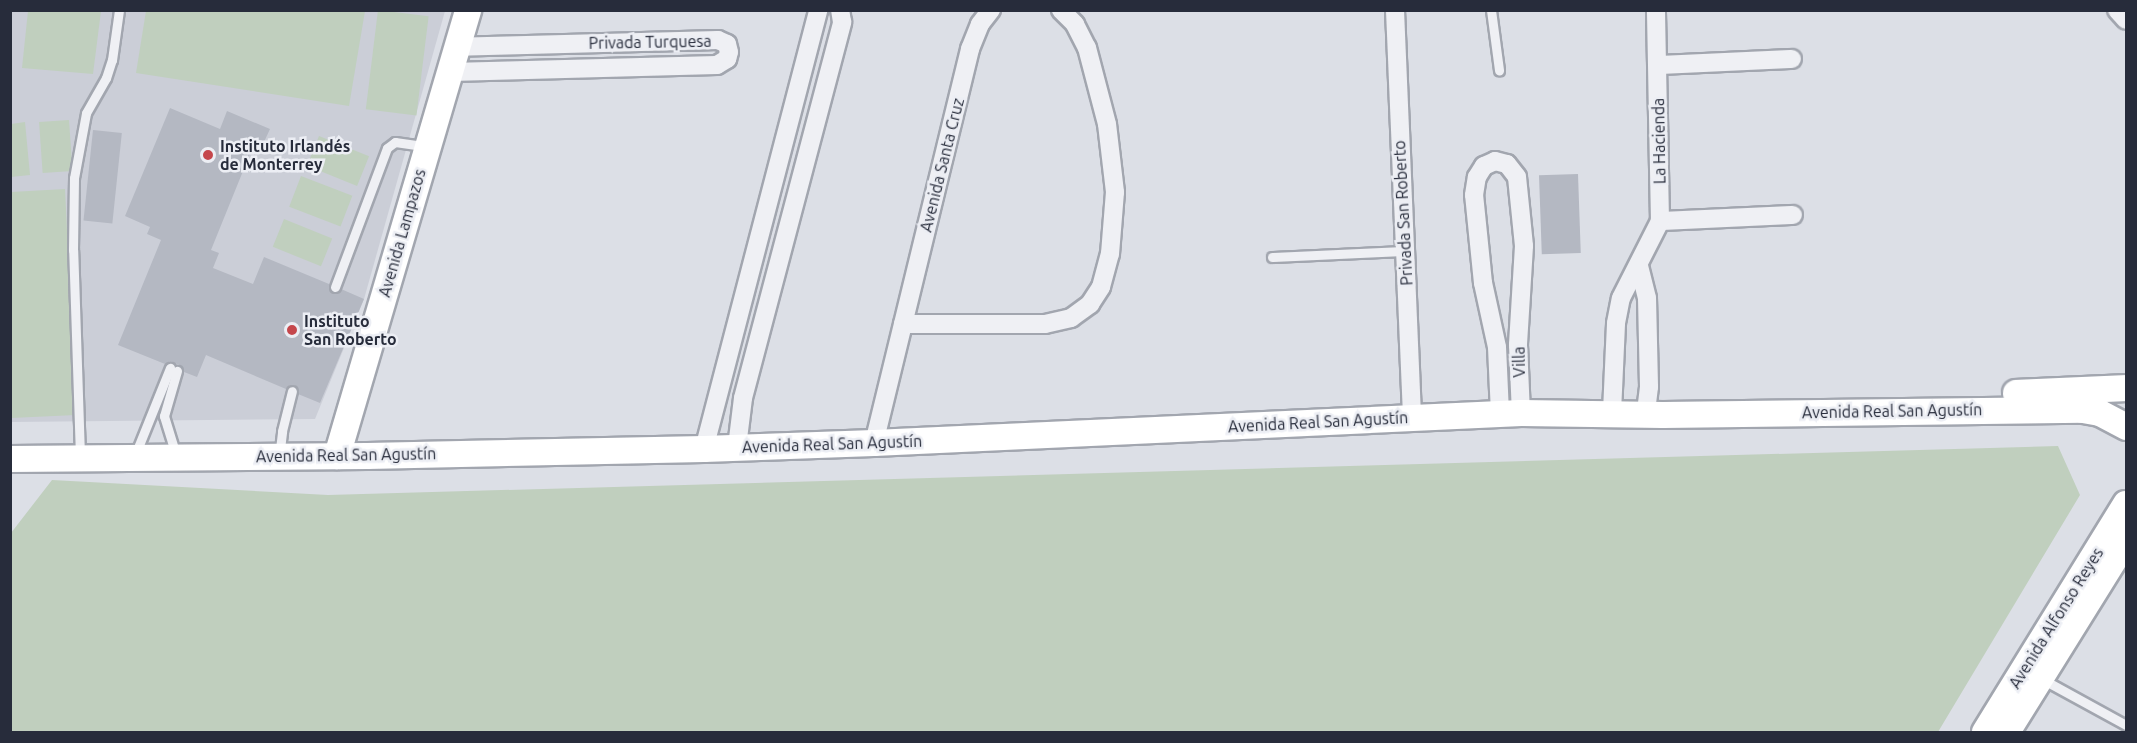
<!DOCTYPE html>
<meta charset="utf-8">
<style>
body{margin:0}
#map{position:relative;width:2137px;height:743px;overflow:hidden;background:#dcdfe6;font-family:Ubuntu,sans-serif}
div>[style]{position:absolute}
.built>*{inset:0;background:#cbced7}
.green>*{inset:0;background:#c0cfbe;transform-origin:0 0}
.building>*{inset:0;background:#b4b8c2;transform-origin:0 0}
.roads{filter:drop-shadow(2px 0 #a2a6af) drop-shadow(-2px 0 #a2a6af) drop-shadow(0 2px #a2a6af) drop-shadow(0 -2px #a2a6af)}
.lane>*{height:9px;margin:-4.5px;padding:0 4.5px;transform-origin:4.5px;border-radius:4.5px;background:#eff0f4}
.street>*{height:18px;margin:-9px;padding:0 9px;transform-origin:9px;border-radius:9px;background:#eff0f4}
.secondary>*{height:26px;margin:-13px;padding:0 13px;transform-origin:13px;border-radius:13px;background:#fff}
.dots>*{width:16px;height:16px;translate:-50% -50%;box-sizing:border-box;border:3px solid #eceef4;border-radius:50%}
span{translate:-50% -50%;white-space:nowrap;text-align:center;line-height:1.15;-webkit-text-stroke:5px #eceef4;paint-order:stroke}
.street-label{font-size:16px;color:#272c3b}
.poi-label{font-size:16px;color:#272c3b;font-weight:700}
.left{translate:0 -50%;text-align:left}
.frame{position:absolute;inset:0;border:12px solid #272c3b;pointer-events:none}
</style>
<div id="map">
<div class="built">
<div style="clip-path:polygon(10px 11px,445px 11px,364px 299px,315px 419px,11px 422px)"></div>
</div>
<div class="green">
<div style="left:378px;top:10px;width:51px;height:100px;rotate:7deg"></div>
<div style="clip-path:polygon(28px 11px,101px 11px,93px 74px,22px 68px)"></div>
<div style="clip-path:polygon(146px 11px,365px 11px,349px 106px,136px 73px)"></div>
<div style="left:69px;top:120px;width:51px;height:30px;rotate:86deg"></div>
<div style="clip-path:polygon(25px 122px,30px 175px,11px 177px,11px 124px)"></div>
<div style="left:319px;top:136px;width:54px;height:32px;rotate:22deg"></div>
<div style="left:301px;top:176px;width:55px;height:33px;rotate:21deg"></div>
<div style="clip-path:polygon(65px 189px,76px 415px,11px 418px,11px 192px)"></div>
<div style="left:284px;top:219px;width:52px;height:30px;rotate:22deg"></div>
<div style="clip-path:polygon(2058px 446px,2080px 495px,1938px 732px,11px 732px,11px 533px,52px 480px,328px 495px)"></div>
</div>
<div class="building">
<div style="clip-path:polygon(170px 108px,220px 129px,227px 111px,270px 129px,264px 142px,256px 139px,211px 250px,219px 253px,213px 268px,253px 284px,264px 257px,329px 284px,332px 293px,337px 293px,341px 289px,364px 299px,320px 403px,298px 394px,298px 389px,294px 385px,286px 389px,206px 355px,197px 377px,184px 372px,181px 366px,173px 362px,165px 364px,118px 345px,161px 240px,147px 234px,150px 227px,125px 216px)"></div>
<div style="left:93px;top:130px;width:29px;height:91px;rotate:6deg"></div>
<div style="left:1578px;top:174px;width:79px;height:39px;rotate:88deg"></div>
</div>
<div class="roads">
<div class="lane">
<div style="left:1491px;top:10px;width:61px;rotate:82.4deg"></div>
<div style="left:1272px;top:257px;width:132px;rotate:-2.6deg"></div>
<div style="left:335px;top:287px;width:148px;rotate:-69.5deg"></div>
<div style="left:387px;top:148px;width:10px;rotate:-37deg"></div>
<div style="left:395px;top:142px;width:30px;rotate:8deg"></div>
<div style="left:135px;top:455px;width:94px;rotate:-68.1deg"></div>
<div style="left:176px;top:455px;width:41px;rotate:-107.1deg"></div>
<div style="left:164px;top:416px;width:47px;rotate:-73.9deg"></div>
<div style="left:80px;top:456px;width:206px;rotate:-91.9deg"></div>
<div style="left:73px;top:250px;width:72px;rotate:-89.2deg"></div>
<div style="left:74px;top:178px;width:66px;rotate:-79.5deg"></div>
<div style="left:86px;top:113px;width:40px;rotate:-60.3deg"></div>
<div style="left:106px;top:78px;width:19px;rotate:-72deg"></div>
<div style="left:112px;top:60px;width:50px;rotate:-82deg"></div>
<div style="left:279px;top:457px;width:26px;rotate:-83deg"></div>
<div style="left:282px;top:431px;width:41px;rotate:-76deg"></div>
<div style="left:2042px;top:679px;width:96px;rotate:28.7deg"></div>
</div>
<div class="street">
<div style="left:1395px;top:10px;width:406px;rotate:87.6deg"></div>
<div style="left:2117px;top:10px;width:13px;rotate:48deg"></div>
<div style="left:1658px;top:65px;width:134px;rotate:-2.6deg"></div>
<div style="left:451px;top:72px;width:266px;rotate:-1.5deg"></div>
<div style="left:717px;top:65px;width:12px;rotate:-31deg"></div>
<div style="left:727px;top:59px;width:7px;rotate:-74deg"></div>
<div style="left:729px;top:52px;width:8px;rotate:-104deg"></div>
<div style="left:727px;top:44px;width:10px;rotate:-156deg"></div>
<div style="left:718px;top:40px;width:259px;rotate:178.5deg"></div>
<div style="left:1660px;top:221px;width:133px;rotate:-2.6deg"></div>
<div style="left:1639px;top:266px;width:33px;rotate:76deg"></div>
<div style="left:1647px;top:298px;width:89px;rotate:88.7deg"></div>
<div style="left:1649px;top:387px;width:26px;rotate:97deg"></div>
<div style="left:903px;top:324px;width:142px"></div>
<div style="left:1045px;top:324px;width:27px;rotate:-13deg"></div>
<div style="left:1071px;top:318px;width:24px;rotate:-36deg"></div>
<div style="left:1090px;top:304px;width:20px;rotate:-57deg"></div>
<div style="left:1101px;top:287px;width:34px;rotate:-75deg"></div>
<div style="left:1110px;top:254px;width:62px;rotate:-85.4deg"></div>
<div style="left:1115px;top:192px;width:68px;rotate:-96.7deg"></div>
<div style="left:1107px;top:124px;width:79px;rotate:-104.7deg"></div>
<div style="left:1087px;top:48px;width:27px;rotate:-117deg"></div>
<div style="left:1075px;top:24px;width:20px;rotate:-135deg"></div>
<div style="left:1612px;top:412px;width:89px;rotate:-87.4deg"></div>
<div style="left:1616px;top:323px;width:25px;rotate:-79deg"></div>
<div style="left:1621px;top:298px;width:86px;rotate:-63.1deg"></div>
<div style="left:1660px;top:221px;width:211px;rotate:-91.1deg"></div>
<div style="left:1500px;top:413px;width:66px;rotate:-92.6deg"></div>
<div style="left:1497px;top:347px;width:66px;rotate:-102.3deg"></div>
<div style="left:1483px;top:283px;width:88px;rotate:-95.8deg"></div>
<div style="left:1474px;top:195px;width:18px;rotate:-81deg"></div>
<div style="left:1477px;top:177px;width:13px;rotate:-58deg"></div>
<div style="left:1484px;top:166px;width:12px;rotate:-24deg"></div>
<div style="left:1495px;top:161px;width:12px;rotate:14deg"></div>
<div style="left:1507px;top:164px;width:16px;rotate:52deg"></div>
<div style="left:1517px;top:177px;width:69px;rotate:84.2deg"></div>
<div style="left:1524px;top:246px;width:99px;rotate:93.5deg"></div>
<div style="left:1518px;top:345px;width:68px;rotate:87.5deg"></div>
<div style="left:874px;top:443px;width:406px;rotate:-76.3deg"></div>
<div style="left:970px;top:49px;width:27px;rotate:-68deg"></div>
<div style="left:980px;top:24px;width:18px;rotate:-52deg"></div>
<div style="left:737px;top:447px;width:49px;rotate:-83deg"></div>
<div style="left:743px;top:398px;width:389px;rotate:-75.2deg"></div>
<div style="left:842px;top:22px;width:12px;rotate:-99deg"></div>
<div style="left:704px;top:449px;width:454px;rotate:-75.4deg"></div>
</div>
<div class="secondary">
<div style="left:2016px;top:393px;width:110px;rotate:-2.6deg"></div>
<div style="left:337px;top:456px;width:465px;rotate:-73.6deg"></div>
<div style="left:10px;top:459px;width:357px;rotate:-0.5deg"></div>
<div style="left:367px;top:456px;width:337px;rotate:-1.2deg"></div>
<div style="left:704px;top:449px;width:170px;rotate:-2deg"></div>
<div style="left:874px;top:443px;width:648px;rotate:-2.65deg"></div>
<div style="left:1521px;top:413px;width:142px;rotate:0.8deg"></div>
<div style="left:1663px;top:415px;width:420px;rotate:-0.7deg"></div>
<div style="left:2083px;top:410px;width:17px;rotate:10deg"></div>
<div style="left:2100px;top:413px;width:30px;rotate:28deg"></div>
<div style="left:1985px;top:732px;width:268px;rotate:-58.3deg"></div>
<div style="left:2007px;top:732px;width:225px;rotate:-58.1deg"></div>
</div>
</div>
<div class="dots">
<div style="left:208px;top:155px;background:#c5474c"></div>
<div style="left:292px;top:330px;background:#c5474c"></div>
</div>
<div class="street-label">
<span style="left:650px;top:42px;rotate:-1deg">Privada Turquesa</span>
<span style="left:1659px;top:141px;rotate:-91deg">La Hacienda</span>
<span style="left:942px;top:165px;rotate:-76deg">Avenida Santa Cruz</span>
<span style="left:1403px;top:213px;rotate:-93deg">Privada San Roberto</span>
<span style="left:402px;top:233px;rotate:-74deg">Avenida Lampazos</span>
<span style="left:1519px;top:362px;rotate:-91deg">Villa</span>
<span style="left:1892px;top:411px;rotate:-1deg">Avenida Real San Agustín</span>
<span style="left:1318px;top:422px;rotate:-3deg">Avenida Real San Agustín</span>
<span style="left:832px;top:444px;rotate:-2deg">Avenida Real San Agustín</span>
<span style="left:346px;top:455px;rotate:-1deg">Avenida Real San Agustín</span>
<span style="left:2056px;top:618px;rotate:-58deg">Avenida Alfonso Reyes</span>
</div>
<div class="poi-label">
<span class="left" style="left:220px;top:155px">Instituto Irlandés<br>de Monterrey</span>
<span class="left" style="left:304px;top:330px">Instituto<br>San Roberto</span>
</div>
<div class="frame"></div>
</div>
